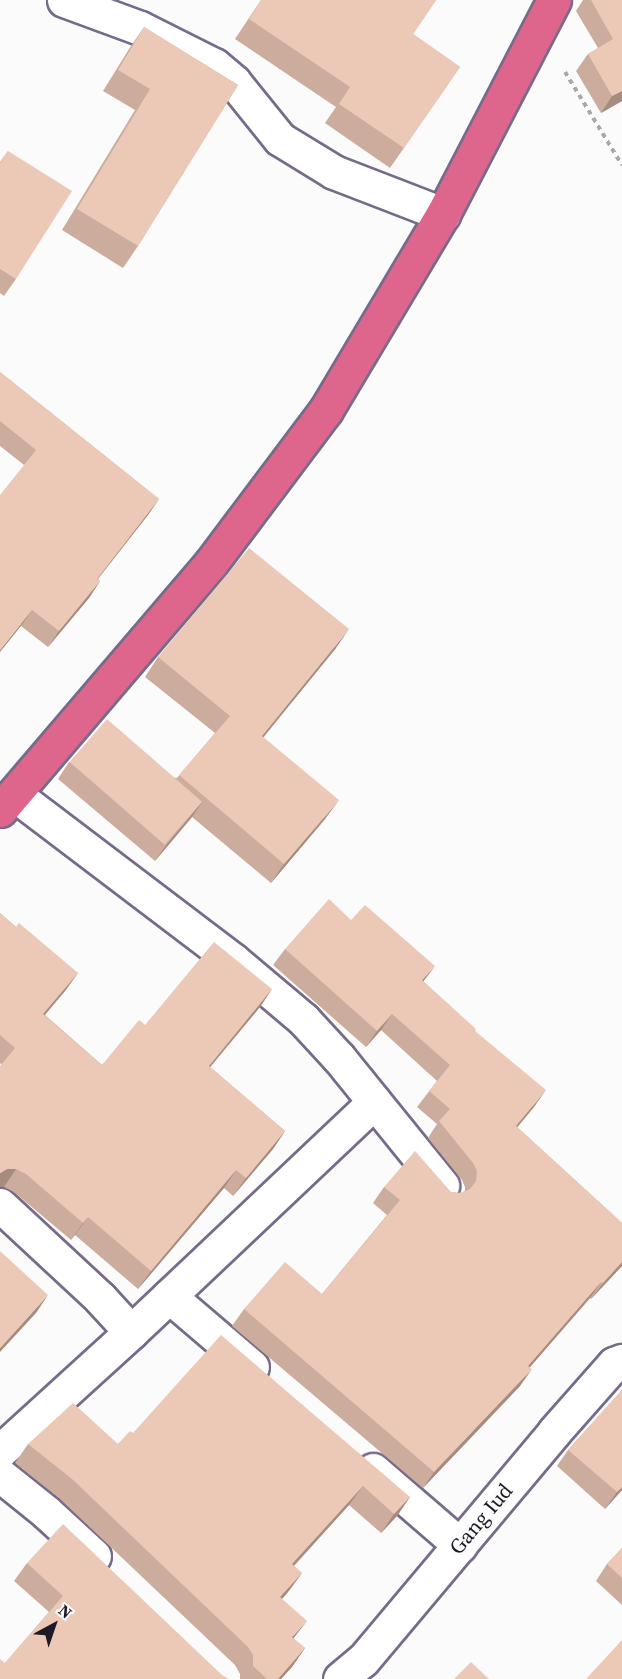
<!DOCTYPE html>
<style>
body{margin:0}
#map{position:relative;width:622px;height:1679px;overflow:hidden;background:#fbfbfb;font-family:"Source Serif 4",serif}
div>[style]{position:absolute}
.path>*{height:4px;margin-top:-2px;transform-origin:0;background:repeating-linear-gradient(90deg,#a9a7ac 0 4.5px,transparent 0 9px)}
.roads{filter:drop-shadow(2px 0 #766b8a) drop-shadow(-2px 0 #766b8a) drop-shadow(0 2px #766b8a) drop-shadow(0 -2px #766b8a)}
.minor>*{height:33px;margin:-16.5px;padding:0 16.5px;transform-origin:16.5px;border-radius:16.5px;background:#fff}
.highway>*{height:33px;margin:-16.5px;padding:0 16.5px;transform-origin:16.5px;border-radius:16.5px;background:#de658c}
.wall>*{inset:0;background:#cbac9d}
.shaded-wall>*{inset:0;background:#a58c7f}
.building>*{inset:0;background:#ecc8b6;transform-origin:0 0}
span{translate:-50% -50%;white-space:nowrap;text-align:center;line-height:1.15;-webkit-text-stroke:6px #fbfbfb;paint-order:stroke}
.street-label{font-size:21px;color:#1d1925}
.north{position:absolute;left:24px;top:1595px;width:60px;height:60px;-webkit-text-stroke:4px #fbfbfb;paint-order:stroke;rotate:40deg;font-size:16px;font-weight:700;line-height:24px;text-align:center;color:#1d1925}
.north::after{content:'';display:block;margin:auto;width:21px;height:27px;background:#1d1925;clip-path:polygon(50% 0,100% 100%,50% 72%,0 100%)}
</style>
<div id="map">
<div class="path">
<div style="left:565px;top:72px;width:109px;rotate:58.5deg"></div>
</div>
<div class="roads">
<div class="minor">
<div style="left:64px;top:0;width:81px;rotate:20.2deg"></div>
<div style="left:140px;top:28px;width:83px;rotate:26.6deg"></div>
<div style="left:214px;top:65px;width:26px;rotate:40deg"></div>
<div style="left:234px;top:82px;width:73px;rotate:51.1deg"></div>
<div style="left:280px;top:139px;width:63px;rotate:31.4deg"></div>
<div style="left:334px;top:172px;width:117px;rotate:21.1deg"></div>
<div style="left:14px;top:794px;width:275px;rotate:37.2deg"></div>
<div style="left:233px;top:960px;width:92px;rotate:40.1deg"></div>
<div style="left:303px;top:1019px;width:53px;rotate:47.3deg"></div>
<div style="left:339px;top:1058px;width:164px;rotate:51deg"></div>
<div style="left:0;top:1205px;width:137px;rotate:42.9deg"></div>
<div style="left:100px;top:1298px;width:46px;rotate:47.6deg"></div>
<div style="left:131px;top:1332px;width:177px;rotate:137.7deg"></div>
<div style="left:169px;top:1296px;width:109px;rotate:40.5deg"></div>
<div style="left:131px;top:1332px;width:335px;rotate:-43.4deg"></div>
<div style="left:373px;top:1470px;width:115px;rotate:40.8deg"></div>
<div style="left:0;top:1475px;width:59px;rotate:38.8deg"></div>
<div style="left:46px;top:1512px;width:65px;rotate:42.5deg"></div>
<div style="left:340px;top:1679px;width:30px;rotate:-40deg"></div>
<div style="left:363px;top:1660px;width:297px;rotate:-50deg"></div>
<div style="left:554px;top:1432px;width:91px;rotate:-48.6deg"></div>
<div style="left:614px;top:1364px;width:9px;rotate:-21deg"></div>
</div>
<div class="highway">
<div style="left:0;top:810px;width:325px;rotate:-49.5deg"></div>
<div style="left:211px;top:563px;width:191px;rotate:-53.1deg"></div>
<div style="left:326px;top:410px;width:228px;rotate:-59.2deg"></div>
<div style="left:443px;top:214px;width:241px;rotate:-62.6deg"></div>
</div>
</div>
<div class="wall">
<div style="clip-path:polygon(261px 0,436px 0,413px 34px,460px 67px,390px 168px,325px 123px,336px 107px,235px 39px)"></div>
<div style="clip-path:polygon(583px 0,622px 0,622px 101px,601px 113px,576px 71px,588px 54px,598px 48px,576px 11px)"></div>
<div style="clip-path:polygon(144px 27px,238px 85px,138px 246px,123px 268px,62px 230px,135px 110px,103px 91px,129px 49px)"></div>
<div style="clip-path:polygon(8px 151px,16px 279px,4px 296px,0 293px,0 162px)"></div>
<div style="clip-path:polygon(0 372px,159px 499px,148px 515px,98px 579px,100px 581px,89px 598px,48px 647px,21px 626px,24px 465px,0 446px)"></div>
<div style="clip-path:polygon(336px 648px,263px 737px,325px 819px,271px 883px,192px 817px,155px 861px,58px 779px,69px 762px,177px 778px,215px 733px,145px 677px,158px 657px)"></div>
<div style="clip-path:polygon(0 913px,16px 927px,78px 973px,65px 991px,45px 1015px,102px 1065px,145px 1025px,272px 989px,260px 1007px,210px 1067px,285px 1131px,273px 1149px,233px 1196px,224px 1188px,138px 1289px,75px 1235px,71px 1240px,14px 1192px,4px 1187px,1px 1064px,0 1063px)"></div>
<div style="clip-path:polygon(285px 949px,424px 982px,475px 1031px,534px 1107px,517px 1127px,622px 1223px,622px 1266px,591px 1299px,590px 1298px,530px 1367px,520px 1386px,423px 1488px,232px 1326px,244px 1309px,322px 1294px,387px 1215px,373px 1203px,384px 1187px,461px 1193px,465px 1191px,465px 1187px,462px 1180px,428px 1138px,437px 1124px,417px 1107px,437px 1081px,381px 1030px,366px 1047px,273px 965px)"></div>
<div style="clip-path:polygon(622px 1390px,622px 1490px,605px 1509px,557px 1466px,568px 1450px)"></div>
<div style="clip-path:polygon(133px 1433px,410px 1497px,397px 1516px,381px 1533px,349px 1505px,294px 1566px,302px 1573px,288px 1592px,282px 1599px,294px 1639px,305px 1648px,292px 1667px,281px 1679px,240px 1679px,240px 1674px,235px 1665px,59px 1498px,15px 1463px,28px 1444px,118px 1444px)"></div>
<div style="clip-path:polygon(622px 1548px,622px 1605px,596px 1581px,607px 1564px)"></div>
<div style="clip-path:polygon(27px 1563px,222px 1675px,5px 1663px,49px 1612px,14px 1581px)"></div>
</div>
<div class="shaded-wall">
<div style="clip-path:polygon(622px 91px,622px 101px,601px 113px,612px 96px)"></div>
<div style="clip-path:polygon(159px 499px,148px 515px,85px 595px,97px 579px)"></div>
<div style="clip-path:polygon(100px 581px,89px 598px,48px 647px,59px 631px)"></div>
<div style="clip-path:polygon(32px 610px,21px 626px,0 652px,0 650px)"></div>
<div style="clip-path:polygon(349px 629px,336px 648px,249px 755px,262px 736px)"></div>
<div style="clip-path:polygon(339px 800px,325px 819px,271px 883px,284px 864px)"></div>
<div style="clip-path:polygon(203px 801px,192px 817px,155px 861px,167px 844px)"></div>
<div style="clip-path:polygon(435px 966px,423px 982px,422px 980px)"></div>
<div style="clip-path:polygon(78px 973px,65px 991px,30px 1032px,43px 1014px)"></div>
<div style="clip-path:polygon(272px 989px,260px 1007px,196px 1084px,209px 1066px)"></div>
<div style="clip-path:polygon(392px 1014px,381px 1030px,366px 1047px,377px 1031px)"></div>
<div style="clip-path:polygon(546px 1090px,534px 1107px,505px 1142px,516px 1126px)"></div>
<div style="clip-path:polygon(285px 1131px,273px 1149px,233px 1196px,246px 1178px)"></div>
<div style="clip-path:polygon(7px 1169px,16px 1169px,4px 1187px,0 1187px,0 1173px)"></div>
<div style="clip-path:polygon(236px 1170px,224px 1188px,138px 1289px,151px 1271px)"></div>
<div style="clip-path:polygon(88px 1217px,75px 1235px,71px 1240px,83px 1223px)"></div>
<div style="clip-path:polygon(622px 1262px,622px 1266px,591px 1299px,603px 1283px)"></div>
<div style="clip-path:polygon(601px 1282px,590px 1298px,517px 1382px,528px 1366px)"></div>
<div style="clip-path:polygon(48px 1295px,36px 1313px,0 1352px,0 1348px)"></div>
<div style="clip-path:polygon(532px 1369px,520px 1386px,423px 1488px,434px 1472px)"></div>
<div style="clip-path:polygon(363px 1486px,349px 1505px,278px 1583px,292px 1564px)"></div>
<div style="clip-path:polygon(622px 1487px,622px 1490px,605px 1509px,617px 1492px)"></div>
<div style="clip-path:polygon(410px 1497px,397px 1516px,381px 1533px,394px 1514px)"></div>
<div style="clip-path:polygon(302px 1573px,288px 1592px,267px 1616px,280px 1597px)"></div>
<div style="clip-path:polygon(307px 1621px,293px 1639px,292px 1637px)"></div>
<div style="clip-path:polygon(305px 1648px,292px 1667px,281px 1679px,278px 1679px)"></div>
</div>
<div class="building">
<div style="clip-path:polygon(261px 0,436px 0,413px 34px,460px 67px,404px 148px,339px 104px,350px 87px,249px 19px)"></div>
<div style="clip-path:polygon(591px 0,622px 0,622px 91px,612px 96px,588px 54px,613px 39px)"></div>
<div style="clip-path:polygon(144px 27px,238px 85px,138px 246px,77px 209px,150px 89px,118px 70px)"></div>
<div style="clip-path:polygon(8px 151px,72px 191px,16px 279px,0 269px,0 163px)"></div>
<div style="clip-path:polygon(0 372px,159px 499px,97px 579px,100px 581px,59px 631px,32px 610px,0 650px,0 495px,36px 450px,0 421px)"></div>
<div style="clip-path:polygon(249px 548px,349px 629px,262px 736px,339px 800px,284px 864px,179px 775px,230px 716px,158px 657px)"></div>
<div style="left:107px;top:719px;width:126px;height:57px;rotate:41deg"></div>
<div style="clip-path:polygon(329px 899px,351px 920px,365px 905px,435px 966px,422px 980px,476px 1029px,475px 1031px,546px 1090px,516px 1126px,622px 1223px,622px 1262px,603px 1283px,601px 1282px,528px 1366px,532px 1369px,434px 1472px,244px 1309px,285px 1262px,322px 1294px,400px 1200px,384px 1187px,415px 1151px,451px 1192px,461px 1193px,470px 1189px,476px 1181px,477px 1171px,473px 1163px,439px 1121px,450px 1109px,429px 1091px,450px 1065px,392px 1014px,377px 1031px,285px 949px)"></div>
<div style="clip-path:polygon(0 913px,16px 927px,19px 923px,78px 973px,43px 1014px,102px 1065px,139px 1020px,145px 1025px,214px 942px,272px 989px,209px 1066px,285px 1131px,246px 1178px,236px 1170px,151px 1271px,88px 1217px,83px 1223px,26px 1174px,16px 1169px,7px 1169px,0 1173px,0 1066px,15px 1048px,0 1035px)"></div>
<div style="clip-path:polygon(0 1251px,48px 1295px,0 1348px)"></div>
<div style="clip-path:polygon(221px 1335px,410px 1497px,394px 1514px,363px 1486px,292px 1564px,302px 1573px,280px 1597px,307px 1621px,292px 1637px,305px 1648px,278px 1679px,267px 1679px,253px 1666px,253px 1655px,248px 1647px,72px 1479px,28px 1444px,73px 1403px,118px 1444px,130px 1431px,133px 1433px)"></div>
<div style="clip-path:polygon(622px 1390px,622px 1487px,617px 1492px,568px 1450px)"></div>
<div style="clip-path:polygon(63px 1524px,222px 1675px,229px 1679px,0 1679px,0 1659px,5px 1663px,63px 1596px,27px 1563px)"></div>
<div style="clip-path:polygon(622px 1548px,622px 1578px,607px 1564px)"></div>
<div style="clip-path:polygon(622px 1640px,622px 1679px,586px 1679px)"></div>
<div style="clip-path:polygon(471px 1662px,489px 1679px,454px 1679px)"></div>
</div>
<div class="street-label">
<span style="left:481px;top:1519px;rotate:-50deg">Gang Iud</span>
</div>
<div class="north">N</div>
</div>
